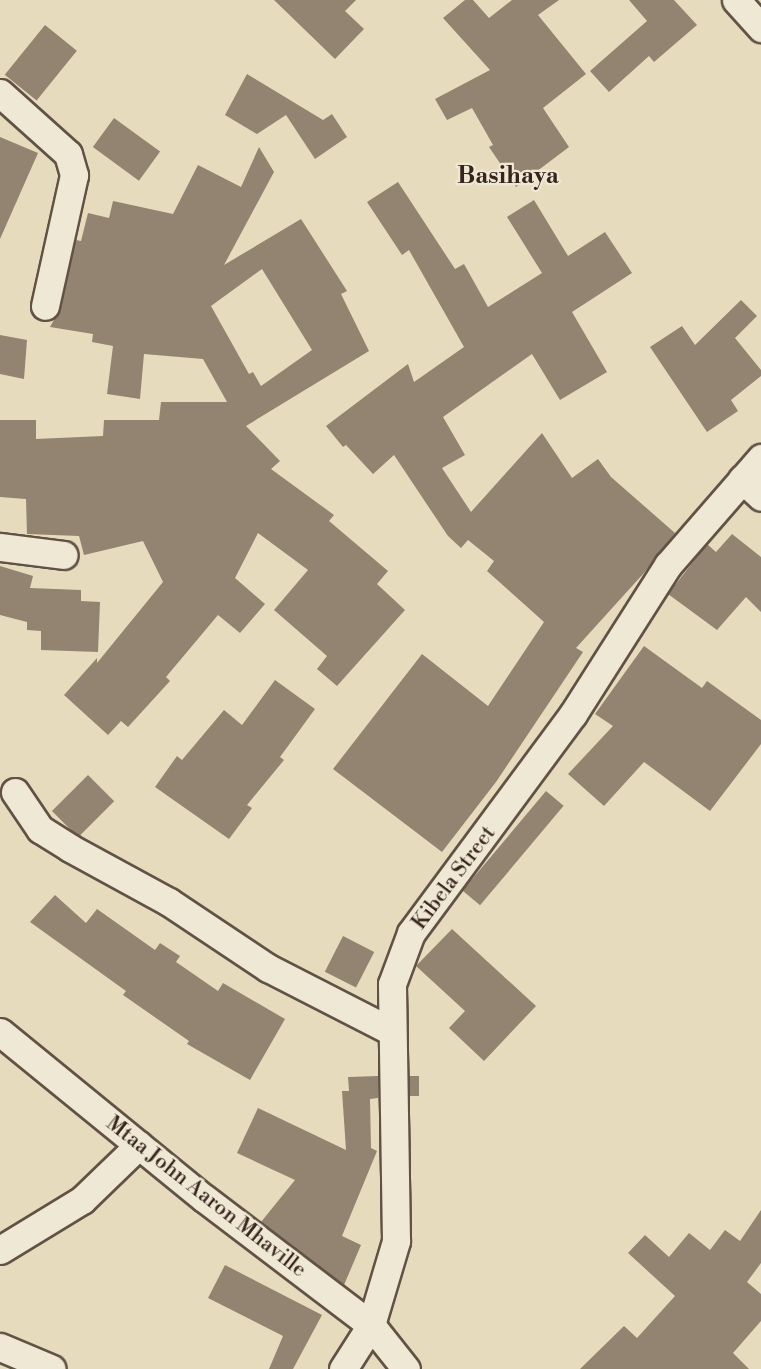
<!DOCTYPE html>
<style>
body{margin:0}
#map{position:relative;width:761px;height:1369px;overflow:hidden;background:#e6dcbd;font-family:"Libre Bodoni",serif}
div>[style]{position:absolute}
.building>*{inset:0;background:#928470;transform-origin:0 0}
.roads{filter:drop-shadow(2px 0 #625245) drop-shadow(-2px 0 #625245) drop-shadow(0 2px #625245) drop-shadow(0 -2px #625245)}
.street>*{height:27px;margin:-13.5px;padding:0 13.5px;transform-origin:13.5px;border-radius:13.5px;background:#efe8d4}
span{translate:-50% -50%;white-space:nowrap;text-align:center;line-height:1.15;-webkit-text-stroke:4.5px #efe8d4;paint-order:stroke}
.street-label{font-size:21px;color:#36241d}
.quarter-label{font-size:24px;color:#36241d;font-weight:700}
</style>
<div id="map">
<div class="building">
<div style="clip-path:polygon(274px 0,356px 0,345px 11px,364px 29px,335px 59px)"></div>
<div style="clip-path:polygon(465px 0,473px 0,489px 18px,512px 0,559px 0,538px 15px,586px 74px,543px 108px,569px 147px,516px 187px,489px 147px,493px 145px,472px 108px,447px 120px,435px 99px,490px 70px,443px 18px)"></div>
<div style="clip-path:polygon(629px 0,674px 0,697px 25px,654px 62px,649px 56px,609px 92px,590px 71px,647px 21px)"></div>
<div style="left:45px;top:25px;width:41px;height:64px;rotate:39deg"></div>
<div style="clip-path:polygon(247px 74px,323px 120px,332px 114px,347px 137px,315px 159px,286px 115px,257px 134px,225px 115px)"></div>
<div style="left:114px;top:118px;width:57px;height:36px;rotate:36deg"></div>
<div style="clip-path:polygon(0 137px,38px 153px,0 239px)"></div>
<div style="clip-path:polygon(evenodd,259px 147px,274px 172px,224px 265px,301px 219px,347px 291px,341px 294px,369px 351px,246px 426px,280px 461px,271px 469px,334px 515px,329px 521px,388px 571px,377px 584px,405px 610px,337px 686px,317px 669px,327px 656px,274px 610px,308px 570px,258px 533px,235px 578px,265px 604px,240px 633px,218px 615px,166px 677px,170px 681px,128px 727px,121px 721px,108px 735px,64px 695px,97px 658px,97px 663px,163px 582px,143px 541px,84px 555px,79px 536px,27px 534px,26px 499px,0 497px,0 420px,36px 420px,36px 439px,103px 436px,104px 420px,159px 420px,161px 402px,227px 402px,203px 359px,144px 354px,140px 399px,107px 394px,113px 346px,92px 342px,93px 334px,50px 327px,60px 309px,76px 240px,81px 241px,88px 213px,109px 218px,113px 201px,173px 214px,198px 165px,241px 187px,259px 147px,262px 269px,312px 350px,261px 386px,253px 372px,249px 374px,211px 306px,262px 269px)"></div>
<div style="clip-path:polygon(398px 182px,455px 269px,464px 264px,488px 307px,542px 273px,507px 217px,534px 200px,568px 256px,605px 232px,632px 273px,572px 312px,607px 372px,560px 400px,532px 354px,443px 417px,465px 455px,442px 468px,471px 512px,542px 433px,572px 478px,598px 459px,611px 477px,675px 533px,643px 574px,576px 648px,583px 652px,496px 782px,442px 852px,333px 769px,422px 654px,488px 706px,544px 622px,487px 571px,494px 561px,468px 540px,461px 548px,448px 536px,394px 455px,373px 474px,346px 445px,343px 447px,326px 426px,408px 364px,414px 382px,464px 347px,409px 250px,402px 255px,367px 202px)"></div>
<div style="clip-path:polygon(741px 300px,757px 316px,735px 338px,761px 370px,761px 376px,731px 400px,738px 411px,707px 432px,650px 347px,682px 326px,695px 345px)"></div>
<div style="clip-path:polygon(0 335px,27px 340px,24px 379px,0 374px)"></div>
<div style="clip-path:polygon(732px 534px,761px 557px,761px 612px,746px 597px,717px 630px,668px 594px,707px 544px,716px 552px)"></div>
<div style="clip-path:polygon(0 566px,33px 576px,30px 588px,81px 590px,81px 601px,100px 602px,98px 652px,41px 650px,41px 631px,27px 630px,27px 622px,0 615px)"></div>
<div style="clip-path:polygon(644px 646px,702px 688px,707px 681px,761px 720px,761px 744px,710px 811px,644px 762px,604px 806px,568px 774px,613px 726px,595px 714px)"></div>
<div style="clip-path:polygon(275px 680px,315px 709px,280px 757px,284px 760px,247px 805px,252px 808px,229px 839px,155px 787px,177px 756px,182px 760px,224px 710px,242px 725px)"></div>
<div style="left:88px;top:775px;width:37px;height:51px;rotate:45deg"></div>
<div style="left:546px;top:791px;width:23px;height:130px;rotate:40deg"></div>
<div style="clip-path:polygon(55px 895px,86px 923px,97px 909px,155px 950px,160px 943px,180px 956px,176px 962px,218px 991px,223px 983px,285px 1019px,250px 1080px,187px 1044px,189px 1041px,123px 995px,126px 991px,30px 922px)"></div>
<div style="clip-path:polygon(452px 929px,536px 1006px,484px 1061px,449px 1028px,465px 1011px,416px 966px)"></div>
<div style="left:343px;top:936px;width:35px;height:40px;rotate:27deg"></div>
<div style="clip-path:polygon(378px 1076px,378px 1098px,370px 1099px,371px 1148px,377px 1151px,342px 1236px,361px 1245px,344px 1285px,261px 1222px,295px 1180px,237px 1153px,258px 1108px,346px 1150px,342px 1091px,349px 1091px,348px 1077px)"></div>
<div style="left:409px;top:1076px;width:10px;height:20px"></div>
<div style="clip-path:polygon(761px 1210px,761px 1263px,747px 1282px,761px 1294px,761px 1321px,733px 1353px,749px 1369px,580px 1369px,624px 1326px,637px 1338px,675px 1296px,628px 1253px,645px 1235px,669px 1257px,689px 1233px,710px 1250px,725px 1230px,740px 1241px)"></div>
<div style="clip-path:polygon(225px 1265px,322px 1315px,293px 1369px,269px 1369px,283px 1336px,208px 1298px)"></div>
</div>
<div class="roads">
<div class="street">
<div style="left:736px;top:0;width:38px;rotate:48deg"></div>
<div style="left:0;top:93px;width:91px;rotate:41.9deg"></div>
<div style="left:68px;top:154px;width:22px;rotate:74deg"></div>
<div style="left:74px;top:175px;width:134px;rotate:102.5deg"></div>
<div style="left:742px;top:479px;width:26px;rotate:43deg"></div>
<div style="left:0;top:547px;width:64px;rotate:7.1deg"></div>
<div style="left:15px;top:792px;width:45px;rotate:56deg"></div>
<div style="left:40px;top:829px;width:36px;rotate:32deg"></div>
<div style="left:70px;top:848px;width:113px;rotate:28.6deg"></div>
<div style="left:169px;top:902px;width:119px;rotate:33.7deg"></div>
<div style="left:268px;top:968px;width:138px;rotate:27.1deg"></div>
<div style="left:0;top:1032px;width:264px;rotate:39.2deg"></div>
<div style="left:205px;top:1199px;width:208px;rotate:37.2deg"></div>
<div style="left:371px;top:1325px;width:56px;rotate:51.5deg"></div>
<div style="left:0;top:1250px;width:96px;rotate:-31.4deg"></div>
<div style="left:82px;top:1200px;width:79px;rotate:-44deg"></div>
<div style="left:0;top:1347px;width:56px;rotate:22.9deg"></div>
<div style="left:343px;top:1369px;width:52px;rotate:-57.5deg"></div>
<div style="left:371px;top:1325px;width:88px;rotate:-73.4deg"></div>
<div style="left:396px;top:1241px;width:257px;rotate:-90.9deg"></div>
<div style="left:392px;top:984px;width:54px;rotate:-69.6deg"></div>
<div style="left:411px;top:933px;width:272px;rotate:-53.5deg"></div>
<div style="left:573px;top:714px;width:177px;rotate:-57.5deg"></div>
<div style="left:668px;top:565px;width:142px;rotate:-49deg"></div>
</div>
</div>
<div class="street-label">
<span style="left:454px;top:878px;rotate:-53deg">Kibela Street</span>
<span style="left:206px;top:1197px;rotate:38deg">Mtaa John Aaron Mhaville</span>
</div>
<div class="quarter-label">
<span style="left:508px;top:177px">Basihaya</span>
</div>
</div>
